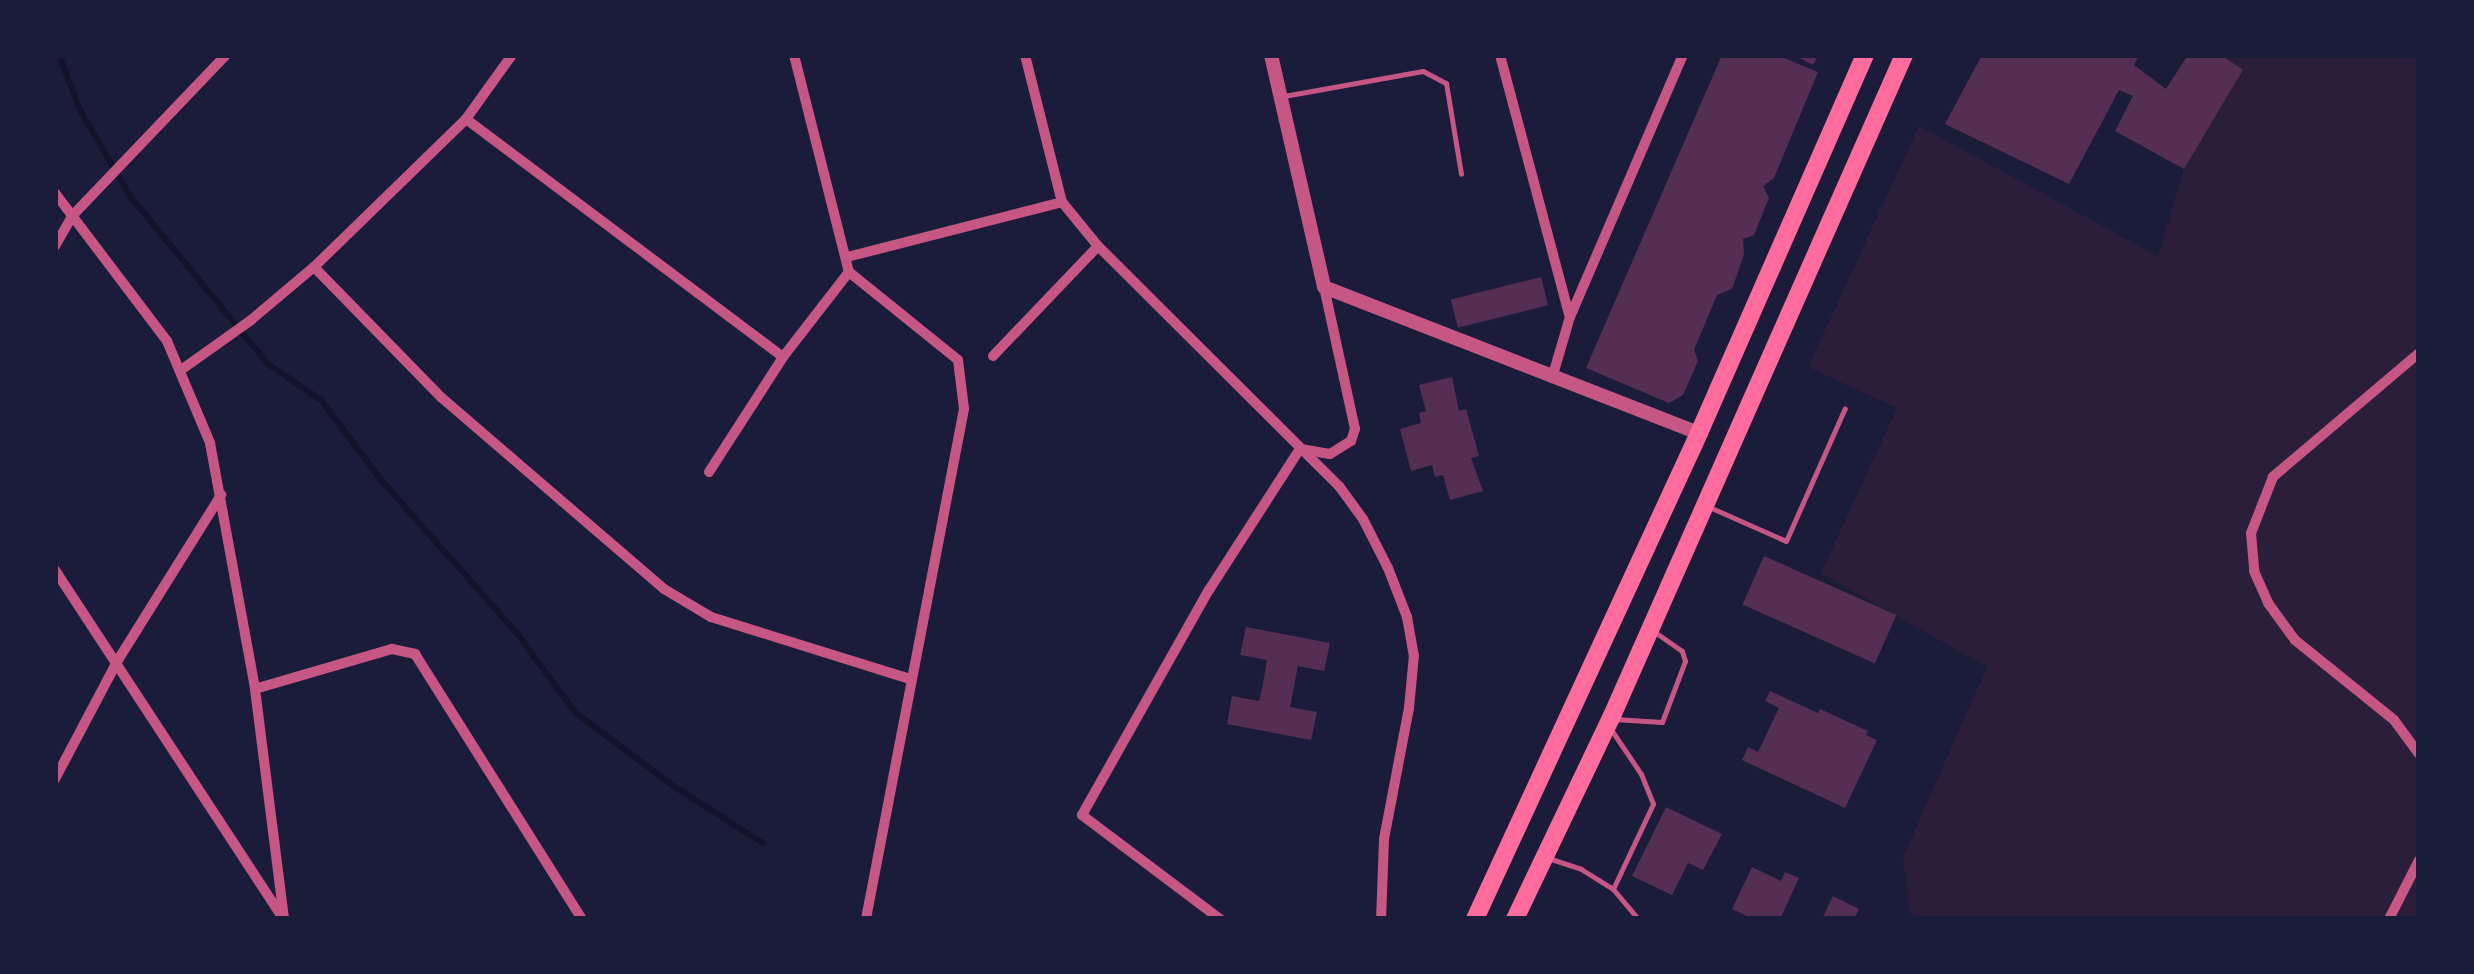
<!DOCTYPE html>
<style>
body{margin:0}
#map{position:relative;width:2474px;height:974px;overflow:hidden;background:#1b1b3a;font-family:Ubuntu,sans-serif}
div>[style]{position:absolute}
.green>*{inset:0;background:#2a1e3b}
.stream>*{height:6px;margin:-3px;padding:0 3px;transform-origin:3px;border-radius:3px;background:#12122b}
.building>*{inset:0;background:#542f53;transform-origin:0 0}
.service>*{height:5px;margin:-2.5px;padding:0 2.5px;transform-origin:2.5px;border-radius:2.5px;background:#c65784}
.minor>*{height:10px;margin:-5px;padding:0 5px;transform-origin:5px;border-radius:5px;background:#c65784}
.tertiary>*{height:14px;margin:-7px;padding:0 7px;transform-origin:7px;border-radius:7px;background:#c65784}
.trunk>*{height:18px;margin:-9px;padding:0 9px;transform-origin:9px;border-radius:9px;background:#ff6b9d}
span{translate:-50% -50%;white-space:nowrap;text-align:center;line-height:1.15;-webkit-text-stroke:10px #1b1b3a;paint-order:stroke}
.frame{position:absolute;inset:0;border:58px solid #1b1b3a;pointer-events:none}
</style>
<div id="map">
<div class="green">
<div style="clip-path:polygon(2221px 55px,2419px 55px,2419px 919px,1920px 919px,1910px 913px,1903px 857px,1987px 667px,1821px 573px,1897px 408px,1808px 367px,1919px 126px,2158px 256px,2184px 169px,2243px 71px)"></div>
</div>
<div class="stream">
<div style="left:59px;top:55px;width:59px;rotate:69.1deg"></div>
<div style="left:80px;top:110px;width:99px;rotate:59.8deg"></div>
<div style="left:130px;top:196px;width:217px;rotate:50.6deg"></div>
<div style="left:268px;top:364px;width:64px;rotate:34.2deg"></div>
<div style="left:321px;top:400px;width:101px;rotate:53deg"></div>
<div style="left:382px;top:481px;width:202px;rotate:48.4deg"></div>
<div style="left:516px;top:632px;width:101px;rotate:53.5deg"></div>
<div style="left:576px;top:713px;width:124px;rotate:36.8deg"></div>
<div style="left:675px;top:787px;width:104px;rotate:32.5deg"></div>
</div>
<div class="building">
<div style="clip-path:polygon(1722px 55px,1777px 55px,1818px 72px,1774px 178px,1763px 186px,1769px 198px,1754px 235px,1743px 239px,1744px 255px,1732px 289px,1717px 295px,1694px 350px,1698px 361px,1683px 395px,1669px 403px,1586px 368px)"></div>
<div style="clip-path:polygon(1793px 55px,1818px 55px,1813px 65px)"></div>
<div style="clip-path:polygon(1982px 55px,2139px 55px,2134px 65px,2166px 89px,2186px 58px,2180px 55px,2221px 55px,2243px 70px,2184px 169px,2115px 131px,2133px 96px,2119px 90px,2069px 184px,1945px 124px)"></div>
<div style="left:1541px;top:277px;width:29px;height:93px;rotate:76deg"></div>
<div style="clip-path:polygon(1452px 377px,1459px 411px,1466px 409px,1479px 456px,1471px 458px,1483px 491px,1450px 500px,1443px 475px,1435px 477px,1432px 465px,1411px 471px,1400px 429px,1421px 423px,1419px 413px,1426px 411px,1419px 385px)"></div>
<div style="left:1764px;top:556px;width:145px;height:53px;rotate:24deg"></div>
<div style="clip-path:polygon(1246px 627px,1330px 643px,1324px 671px,1298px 666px,1295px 681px,1290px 707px,1317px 712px,1311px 740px,1227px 724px,1232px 696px,1259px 701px,1262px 689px,1267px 660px,1240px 655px)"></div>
<div style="clip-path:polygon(1770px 691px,1818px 713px,1820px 709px,1868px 731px,1866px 735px,1877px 740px,1845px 808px,1742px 760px,1748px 747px,1758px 752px,1779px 708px,1765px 701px)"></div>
<div style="clip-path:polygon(1666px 807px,1722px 834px,1703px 870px,1688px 863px,1672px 895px,1632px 876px)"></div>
<div style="clip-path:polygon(1752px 867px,1781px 881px,1785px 872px,1799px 878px,1780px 919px,1753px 919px,1732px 909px)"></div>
<div style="clip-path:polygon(1833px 896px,1859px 909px,1854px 919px,1822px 919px)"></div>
</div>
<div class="service">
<div style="left:1284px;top:96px;width:141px;rotate:-10.2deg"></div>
<div style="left:1423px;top:71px;width:26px;rotate:28deg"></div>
<div style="left:1446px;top:83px;width:92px;rotate:80.6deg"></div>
<div style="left:1707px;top:506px;width:86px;rotate:23.9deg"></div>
<div style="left:1786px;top:541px;width:145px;rotate:-66.1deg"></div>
<div style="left:1614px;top:719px;width:48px;rotate:3.6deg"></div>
<div style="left:1662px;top:722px;width:65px;rotate:-69.3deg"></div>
<div style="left:1685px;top:661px;width:10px;rotate:-107deg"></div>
<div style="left:1682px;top:651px;width:35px;rotate:-145deg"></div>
<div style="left:1610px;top:728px;width:55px;rotate:56deg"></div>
<div style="left:1641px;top:774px;width:32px;rotate:68deg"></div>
<div style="left:1653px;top:804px;width:94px;rotate:115.2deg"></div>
<div style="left:1548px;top:858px;width:35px;rotate:18deg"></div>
<div style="left:1581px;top:869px;width:38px;rotate:32deg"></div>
<div style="left:1613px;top:889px;width:39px;rotate:50deg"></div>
</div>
<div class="minor">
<div style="left:794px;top:55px;width:224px;rotate:75.8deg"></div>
<div style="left:849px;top:272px;width:140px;rotate:38.9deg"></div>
<div style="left:958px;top:360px;width:49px;rotate:83deg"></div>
<div style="left:964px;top:409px;width:519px;rotate:100.88deg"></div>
<div style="left:1025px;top:55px;width:152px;rotate:75.9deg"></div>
<div style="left:1062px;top:202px;width:57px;rotate:50.7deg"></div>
<div style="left:1098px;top:246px;width:340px;rotate:44.9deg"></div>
<div style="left:1339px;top:486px;width:41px;rotate:54deg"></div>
<div style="left:1363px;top:519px;width:55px;rotate:63deg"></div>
<div style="left:1388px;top:568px;width:53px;rotate:68.8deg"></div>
<div style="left:1407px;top:617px;width:39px;rotate:80deg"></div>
<div style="left:1414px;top:655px;width:53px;rotate:95.4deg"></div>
<div style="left:1409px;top:708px;width:133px;rotate:100.8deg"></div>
<div style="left:1384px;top:839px;width:80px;rotate:92.1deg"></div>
<div style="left:1500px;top:55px;width:269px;rotate:75.1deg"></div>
<div style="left:466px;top:119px;width:396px;rotate:36.9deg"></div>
<div style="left:55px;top:193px;width:186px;rotate:52.9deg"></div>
<div style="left:167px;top:341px;width:111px;rotate:67.1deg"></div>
<div style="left:210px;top:443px;width:250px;rotate:79.6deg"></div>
<div style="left:255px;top:689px;width:232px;rotate:82.8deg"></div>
<div style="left:55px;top:246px;width:36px;rotate:-60deg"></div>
<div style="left:73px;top:215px;width:221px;rotate:-46.3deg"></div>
<div style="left:847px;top:257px;width:222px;rotate:-14.3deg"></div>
<div style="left:314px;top:267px;width:183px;rotate:45.7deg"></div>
<div style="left:442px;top:398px;width:293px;rotate:40.7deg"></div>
<div style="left:664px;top:589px;width:55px;rotate:30.8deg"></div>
<div style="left:711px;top:617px;width:208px;rotate:17.3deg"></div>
<div style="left:2419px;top:353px;width:192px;rotate:139.7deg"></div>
<div style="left:2273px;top:477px;width:60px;rotate:111.4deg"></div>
<div style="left:2251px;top:533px;width:38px;rotate:85deg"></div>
<div style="left:2254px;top:571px;width:35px;rotate:66deg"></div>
<div style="left:2268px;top:603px;width:46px;rotate:53.9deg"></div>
<div style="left:2295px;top:640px;width:127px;rotate:38.9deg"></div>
<div style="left:2394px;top:720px;width:42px;rotate:53.7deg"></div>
<div style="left:993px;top:356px;width:152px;rotate:-46.3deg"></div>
<div style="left:181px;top:370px;width:86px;rotate:-35.5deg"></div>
<div style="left:251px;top:320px;width:82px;rotate:-40.1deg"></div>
<div style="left:314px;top:267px;width:212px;rotate:-44.2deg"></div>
<div style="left:466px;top:119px;width:79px;rotate:-54.3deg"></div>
<div style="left:1552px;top:378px;width:64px;rotate:-73.6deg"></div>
<div style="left:1570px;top:317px;width:285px;rotate:-66.7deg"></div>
<div style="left:1301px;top:449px;width:29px;rotate:10deg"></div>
<div style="left:1330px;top:454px;width:25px;rotate:-32deg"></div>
<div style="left:1351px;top:441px;width:13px;rotate:-72deg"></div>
<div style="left:1355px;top:429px;width:145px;rotate:-102.3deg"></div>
<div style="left:709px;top:472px;width:137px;rotate:-57.2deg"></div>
<div style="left:783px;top:357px;width:108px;rotate:-52.2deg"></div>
<div style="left:55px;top:570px;width:415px;rotate:56.8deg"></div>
<div style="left:255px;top:689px;width:143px;rotate:-16.3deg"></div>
<div style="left:392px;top:649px;width:24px;rotate:12deg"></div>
<div style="left:415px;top:654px;width:313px;rotate:57.8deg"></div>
<div style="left:55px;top:779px;width:135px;rotate:-62.1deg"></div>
<div style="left:118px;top:660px;width:195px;rotate:-58deg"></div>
<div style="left:1220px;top:919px;width:173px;rotate:-143deg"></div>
<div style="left:1082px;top:815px;width:258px;rotate:-60.6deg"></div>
<div style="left:1209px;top:590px;width:168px;rotate:-57.2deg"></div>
<div style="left:2389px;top:919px;width:66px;rotate:-63deg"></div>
</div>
<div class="tertiary">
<div style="left:1271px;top:55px;width:238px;rotate:77.1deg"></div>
<div style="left:1324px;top:287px;width:402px;rotate:21.3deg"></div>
</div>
<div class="trunk">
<div style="left:1475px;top:919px;width:535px;rotate:-65.25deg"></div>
<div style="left:1699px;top:433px;width:413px;rotate:-66.3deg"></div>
<div style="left:1515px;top:919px;width:223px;rotate:-64.5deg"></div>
<div style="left:1611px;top:718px;width:725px;rotate:-66.16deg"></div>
</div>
<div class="frame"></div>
</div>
